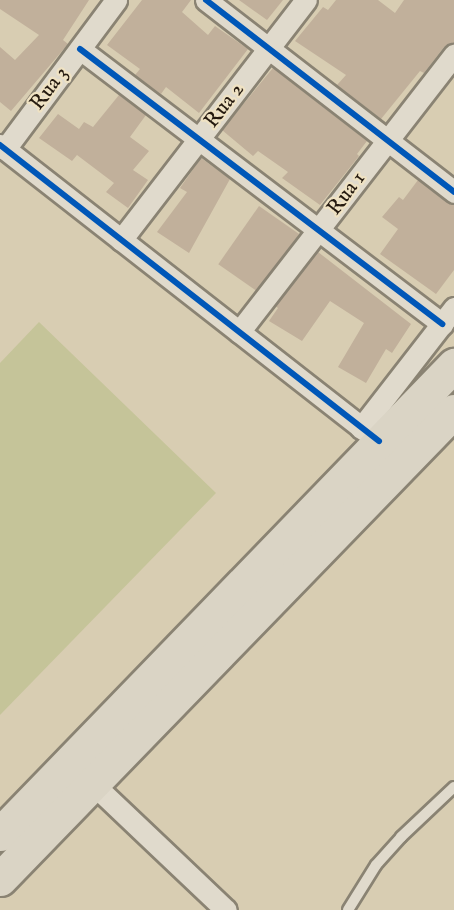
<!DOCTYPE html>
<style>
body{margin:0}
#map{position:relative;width:454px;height:910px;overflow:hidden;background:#d8cdb2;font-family:"IM FELL English",serif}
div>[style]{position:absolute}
.green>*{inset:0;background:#c5c499}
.building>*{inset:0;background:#c1b09b;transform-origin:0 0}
.roads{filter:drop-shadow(2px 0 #8a8373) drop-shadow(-2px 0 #8a8373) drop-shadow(0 2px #8a8373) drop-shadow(0 -2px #8a8373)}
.lane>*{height:10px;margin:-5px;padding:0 5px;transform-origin:5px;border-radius:5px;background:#e0dacc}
.street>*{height:21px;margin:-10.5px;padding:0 10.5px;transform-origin:10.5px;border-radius:10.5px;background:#e0dacc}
.primary>*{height:33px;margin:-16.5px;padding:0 16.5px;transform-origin:16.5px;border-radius:16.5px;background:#dad4c5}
.cycleway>*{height:6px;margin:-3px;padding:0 3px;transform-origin:3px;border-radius:3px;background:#0057b8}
span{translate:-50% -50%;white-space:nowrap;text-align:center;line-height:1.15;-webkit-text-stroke:4.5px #efe2c3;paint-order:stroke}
.street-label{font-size:21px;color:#251a0f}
</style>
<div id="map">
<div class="green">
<div style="clip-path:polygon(39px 322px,216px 493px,0 715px,0 363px)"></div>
</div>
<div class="building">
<div style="clip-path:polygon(0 0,89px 0,63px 40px,68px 44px,11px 111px,0 102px,0 47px,15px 60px,39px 35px,0 9px)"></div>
<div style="clip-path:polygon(142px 0,191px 0,182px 12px,208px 35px,215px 26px,248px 49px,199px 113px,166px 87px,161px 94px,135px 75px,140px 69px,107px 45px)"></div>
<div style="clip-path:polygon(239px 0,283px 0,267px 20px)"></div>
<div style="clip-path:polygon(336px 0,378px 0,395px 13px,404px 0,454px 0,454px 43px,444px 47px,424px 73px,420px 71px,381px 119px,337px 85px,346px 75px,295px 41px,323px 7px,328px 10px)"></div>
<div style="clip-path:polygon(273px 68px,367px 141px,357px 154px,359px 156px,320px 205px,282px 178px,288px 172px,258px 151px,253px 156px,222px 130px)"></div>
<div style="clip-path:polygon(119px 95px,146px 115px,130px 137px,149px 151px,133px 170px,148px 180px,128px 208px,106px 192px,114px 183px,77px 155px,72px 161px,39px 138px,58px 114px,79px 129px,84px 122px,93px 127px)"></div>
<div style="clip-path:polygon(201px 158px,230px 179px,189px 253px,157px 232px,187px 192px,180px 188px)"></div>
<div style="clip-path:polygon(418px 180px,454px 204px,454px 270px,436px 294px,380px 254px,398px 229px,382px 217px,399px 197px,403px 200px)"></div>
<div style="left:259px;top:206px;width:49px;height:71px;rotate:35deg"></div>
<div style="clip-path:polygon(318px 252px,411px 324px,392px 353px,386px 349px,366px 383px,338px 367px,364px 323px,330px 301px,302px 341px,269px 321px,278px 308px,275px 306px)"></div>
</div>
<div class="roads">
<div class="lane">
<div style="left:348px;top:910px;width:53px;rotate:-58.1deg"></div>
<div style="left:376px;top:865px;width:38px;rotate:-48deg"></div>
<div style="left:401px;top:837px;width:73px;rotate:-43.3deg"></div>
</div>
<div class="street">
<div style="left:206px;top:0;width:314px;rotate:37.7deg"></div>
<div style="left:80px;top:49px;width:455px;rotate:37.2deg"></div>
<div style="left:0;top:145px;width:481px;rotate:38deg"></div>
<div style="left:5px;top:149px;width:186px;rotate:-53.3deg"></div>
<div style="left:121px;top:240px;width:303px;rotate:-52.4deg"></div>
<div style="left:239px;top:332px;width:351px;rotate:-52.2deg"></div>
<div style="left:361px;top:428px;width:152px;rotate:-52.2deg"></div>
<div style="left:93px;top:784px;width:183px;rotate:43.5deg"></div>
</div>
<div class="primary">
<div style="left:0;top:834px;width:653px;rotate:-45.93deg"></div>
<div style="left:0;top:879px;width:652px;rotate:-45.87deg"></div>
</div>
</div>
<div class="cycleway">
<div style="left:206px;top:0;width:314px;rotate:37.7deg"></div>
<div style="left:80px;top:49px;width:455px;rotate:37.2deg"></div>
<div style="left:0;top:145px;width:481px;rotate:38deg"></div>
</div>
<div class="street-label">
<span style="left:50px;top:89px;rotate:-53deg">Rua 3</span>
<span style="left:225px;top:106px;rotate:-53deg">Rua 2</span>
<span style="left:347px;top:194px;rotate:-53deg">Rua 1</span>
</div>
</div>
